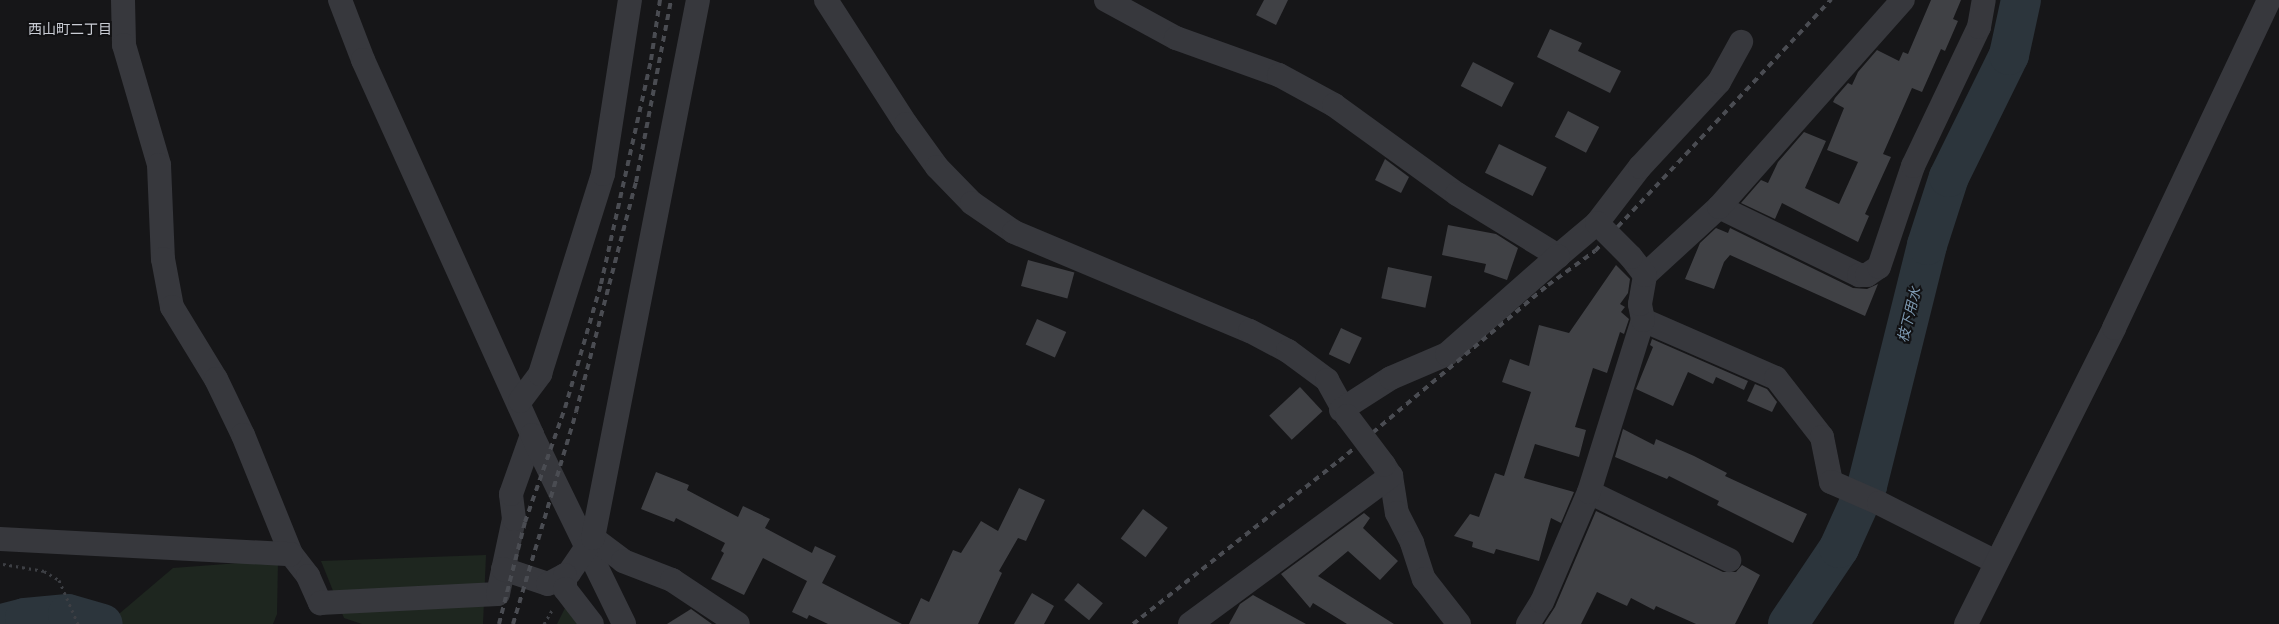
<!DOCTYPE html>
<meta charset="utf-8">
<style>
body{margin:0}
#map{position:relative;width:2279px;height:624px;overflow:hidden;background:#161618;font-family:"Open Sans","Noto Sans JP",sans-serif}
div>[style]{position:absolute}
.green>*{inset:0;background:#1e261f}
.river>*{height:40px;margin:-20px;padding:0 20px;transform-origin:20px;border-radius:20px;background:#2c353c}
.building>*{inset:0;background:#404145;transform-origin:0 0}
.path>*{height:3px;margin-top:-1.5px;transform-origin:0;background:repeating-linear-gradient(90deg,#3d3f44 0 2.5px,transparent 0 6.5px)}
.minor>*{height:24px;margin:-12px;padding:0 12px;transform-origin:12px;border-radius:12px;background:#37383d}
.rail>*{height:4px;margin-top:-2px;transform-origin:0;background:repeating-linear-gradient(90deg,#4a4c52 0 6px,transparent 0 11px)}
.minor-bridge>*{height:24px;margin:-12px;padding:0 12px;transform-origin:12px;border-radius:12px;background:#37383d}
span{translate:-50% -50%;white-space:nowrap;text-align:center;line-height:1.15;-webkit-text-stroke:4px #111113;paint-order:stroke}
.neighbourhood-label{font-size:14px;color:#c9ccd4}
.water-label{font-size:14px;color:#7f9bb3;font-style:italic}
</style>
<div id="map">
<div class="green">
<div style="clip-path:polygon(486px 555px,483px 624px,362px 624px,344px 618px,321px 561px)"></div>
<div style="clip-path:polygon(278px 560px,277px 614px,273px 624px,118px 624px,113px 619px,173px 568px)"></div>
<div style="clip-path:polygon(569px 600px,586px 624px,557px 624px)"></div>
</div>
<div class="river">
<div style="left:1px;top:624px;width:25px;rotate:-14deg"></div>
<div style="left:25px;top:618px;width:43px;rotate:-5.3deg"></div>
<div style="left:68px;top:614px;width:36px;rotate:16deg"></div>
<div style="left:1788px;top:624px;width:92px;rotate:-56.1deg"></div>
<div style="left:1839px;top:548px;width:68px;rotate:-65.7deg"></div>
<div style="left:1867px;top:486px;width:248px;rotate:-76deg"></div>
<div style="left:1927px;top:245px;width:71px;rotate:-72.1deg"></div>
<div style="left:1949px;top:177px;width:136px;rotate:-63.8deg"></div>
<div style="left:2009px;top:55px;width:56px;rotate:-77.7deg"></div>
</div>
<div class="building">
<div style="clip-path:polygon(1264px 0,1288px 0,1276px 25px,1256px 15px)"></div>
<div style="clip-path:polygon(1931px 0,1961px 0,1953px 19px,1958px 21px,1945px 51px,1941px 49px,1922px 92px,1912px 88px,1883px 154px,1891px 157px,1865px 214px,1869px 216px,1858px 242px,1782px 203px,1775px 219px,1741px 203px,1761px 180px,1768px 183px,1778px 162px,1804px 132px,1826px 141px,1805px 188px,1839px 204px,1858px 162px,1827px 150px,1844px 108px,1833px 102px,1835px 98px,1848px 83px,1852px 85px,1858px 72px,1877px 50px,1899px 61px,1903px 52px,1908px 54px)"></div>
<div style="clip-path:polygon(1550px 29px,1582px 43px,1578px 51px,1621px 71px,1610px 93px,1537px 57px)"></div>
<div style="left:1473px;top:62px;width:46px;height:27px;rotate:27deg"></div>
<div style="left:1568px;top:111px;width:35px;height:29px;rotate:27deg"></div>
<div style="left:1499px;top:144px;width:53px;height:32px;rotate:26deg"></div>
<div style="clip-path:polygon(1385px 159px,1409px 177px,1401px 193px,1375px 180px)"></div>
<div style="clip-path:polygon(1448px 225px,1496px 234px,1518px 248px,1507px 280px,1484px 272px,1486px 264px,1442px 255px)"></div>
<div style="clip-path:polygon(1716px 228px,1728px 233px,1730px 228px,1853px 288px,1867px 289px,1878px 284px,1865px 316px,1730px 255px,1724px 262px,1714px 289px,1685px 279px,1700px 243px)"></div>
<div style="left:1028px;top:260px;width:48px;height:27px;rotate:15deg"></div>
<div style="clip-path:polygon(1616px 265px,1630px 279px,1628px 293px,1620px 304px,1625px 307px,1621px 312px,1629px 319px,1624px 334px,1620px 332px,1607px 373px,1593px 368px,1575px 427px,1586px 430px,1579px 457px,1535px 444px,1524px 478px,1574px 492px,1561px 523px,1551px 518px,1539px 561px,1496px 549px,1494px 554px,1472px 547px,1473px 542px,1454px 536px,1470px 514px,1479px 517px,1495px 473px,1504px 476px,1531px 392px,1502px 382px,1510px 359px,1529px 366px,1539px 325px,1569px 333px)"></div>
<div style="left:1388px;top:267px;width:45px;height:32px;rotate:12deg"></div>
<div style="left:1037px;top:319px;width:32px;height:28px;rotate:24deg"></div>
<div style="left:1341px;top:328px;width:23px;height:29px;rotate:25deg"></div>
<div style="clip-path:polygon(1652px 339px,1748px 381px,1744px 390px,1716px 377px,1713px 384px,1688px 372px,1673px 406px,1636px 389px,1653px 347px,1650px 345px)"></div>
<div style="clip-path:polygon(1755px 384px,1767px 389px,1777px 402px,1772px 412px,1747px 401px)"></div>
<div style="left:1300px;top:387px;width:33px;height:42px;rotate:47deg"></div>
<div style="clip-path:polygon(1623px 429px,1654px 445px,1656px 439px,1694px 456px,1727px 473px,1725px 476px,1807px 514px,1793px 543px,1717px 505px,1719px 501px,1669px 476px,1667px 479px,1615px 457px)"></div>
<div style="clip-path:polygon(656px 472px,689px 485px,687px 490px,738px 517px,743px 506px,770px 519px,765px 528px,812px 553px,815px 546px,836px 556px,822px 583px,902px 624px,828px 624px,809px 615px,807px 619px,792px 612px,807px 581px,763px 558px,744px 595px,711px 579px,724px 553px,721px 551px,725px 543px,676px 518px,674px 522px,641px 509px)"></div>
<div style="clip-path:polygon(1019px 488px,1045px 500px,1026px 541px,1018px 538px,999px 571px,1002px 573px,978px 624px,909px 624px,921px 598px,929px 602px,953px 550px,961px 553px,981px 521px,998px 531px)"></div>
<div style="left:1143px;top:509px;width:31px;height:37px;rotate:37deg"></div>
<div style="clip-path:polygon(1596px 511px,1723px 572px,1736px 572px,1742px 565px,1760px 575px,1735px 624px,1696px 624px,1656px 606px,1654px 610px,1631px 598px,1627px 606px,1597px 592px,1581px 624px,1544px 624px,1555px 607px)"></div>
<div style="clip-path:polygon(1364px 513px,1370px 518px,1363px 528px,1398px 561px,1380px 580px,1348px 551px,1318px 576px,1394px 624px,1347px 624px,1313px 603px,1310px 608px,1281px 574px)"></div>
<div style="left:1078px;top:583px;width:32px;height:22px;rotate:39deg"></div>
<div style="clip-path:polygon(1032px 593px,1054px 606px,1044px 624px,1014px 624px)"></div>
<div style="clip-path:polygon(1253px 595px,1306px 624px,1229px 624px,1240px 604px)"></div>
<div style="clip-path:polygon(691px 609px,712px 624px,667px 624px)"></div>
</div>
<div class="path">
<div style="left:3px;top:564px;width:42px;rotate:9.7deg"></div>
<div style="left:44px;top:571px;width:17px;rotate:31deg"></div>
<div style="left:59px;top:580px;width:48px;rotate:66.6deg"></div>
<div style="left:544px;top:624px;width:16px;rotate:-60deg"></div>
</div>
<div class="minor">
<div style="left:123px;top:0;width:45px;rotate:88.7deg"></div>
<div style="left:124px;top:45px;width:125px;rotate:73.7deg"></div>
<div style="left:159px;top:165px;width:94px;rotate:87.6deg"></div>
<div style="left:163px;top:259px;width:49px;rotate:79.4deg"></div>
<div style="left:172px;top:307px;width:84px;rotate:58.6deg"></div>
<div style="left:216px;top:379px;width:62px;rotate:64.3deg"></div>
<div style="left:243px;top:435px;width:128px;rotate:68deg"></div>
<div style="left:291px;top:554px;width:28px;rotate:52deg"></div>
<div style="left:308px;top:576px;width:30px;rotate:66deg"></div>
<div style="left:320px;top:603px;width:178px;rotate:-2.9deg"></div>
<div style="left:498px;top:594px;width:77px;rotate:-78deg"></div>
<div style="left:514px;top:519px;width:25px;rotate:-97deg"></div>
<div style="left:511px;top:494px;width:63px;rotate:-70.4deg"></div>
<div style="left:340px;top:0;width:64px;rotate:69deg"></div>
<div style="left:363px;top:60px;width:411px;rotate:65.7deg"></div>
<div style="left:532px;top:435px;width:210px;rotate:64deg"></div>
<div style="left:826px;top:0;width:148px;rotate:57.2deg"></div>
<div style="left:906px;top:124px;width:53px;rotate:54.2deg"></div>
<div style="left:937px;top:167px;width:50px;rotate:45.8deg"></div>
<div style="left:972px;top:203px;width:51px;rotate:34.6deg"></div>
<div style="left:1014px;top:232px;width:256px;rotate:22.8deg"></div>
<div style="left:1250px;top:331px;width:43px;rotate:27.8deg"></div>
<div style="left:1288px;top:351px;width:49px;rotate:36.6deg"></div>
<div style="left:1327px;top:380px;width:41px;rotate:60.9deg"></div>
<div style="left:1106px;top:0;width:80px;rotate:28.5deg"></div>
<div style="left:1176px;top:38px;width:109px;rotate:19.8deg"></div>
<div style="left:1279px;top:75px;width:63px;rotate:28.6deg"></div>
<div style="left:1334px;top:105px;width:152px;rotate:35.9deg"></div>
<div style="left:1457px;top:194px;width:119px;rotate:31.5deg"></div>
<div style="left:1558px;top:256px;width:51px;rotate:-40.2deg"></div>
<div style="left:1597px;top:223px;width:71px;rotate:-52.5deg"></div>
<div style="left:1640px;top:167px;width:116px;rotate:-47.1deg"></div>
<div style="left:1719px;top:82px;width:46px;rotate:-61.2deg"></div>
<div style="left:1719px;top:207px;width:156px;rotate:25.9deg"></div>
<div style="left:1859px;top:275px;width:8px"></div>
<div style="left:1867px;top:275px;width:14px;rotate:-34deg"></div>
<div style="left:1879px;top:267px;width:107px;rotate:-71.4deg"></div>
<div style="left:1913px;top:166px;width:154px;rotate:-64.6deg"></div>
<div style="left:1979px;top:27px;width:27px;rotate:-80deg"></div>
<div style="left:1645px;top:275px;width:100px;rotate:-42.6deg"></div>
<div style="left:1719px;top:207px;width:277px;rotate:-48.4deg"></div>
<div style="left:1643px;top:320px;width:145px;rotate:23.6deg"></div>
<div style="left:1776px;top:378px;width:75px;rotate:52.1deg"></div>
<div style="left:1822px;top:437px;width:46px;rotate:78.7deg"></div>
<div style="left:1831px;top:482px;width:52px;rotate:23.6deg"></div>
<div style="left:1879px;top:503px;width:131px;rotate:26.8deg"></div>
<div style="left:520px;top:401px;width:34px;rotate:-53deg"></div>
<div style="left:540px;top:374px;width:210px;rotate:-72.5deg"></div>
<div style="left:603px;top:174px;width:176px;rotate:-81.2deg"></div>
<div style="left:1341px;top:410px;width:59px;rotate:-32.6deg"></div>
<div style="left:1391px;top:378px;width:61px;rotate:-23.2deg"></div>
<div style="left:1447px;top:354px;width:148px;rotate:-41.4deg"></div>
<div style="left:1384px;top:465px;width:13px;rotate:58deg"></div>
<div style="left:1391px;top:476px;width:37px;rotate:81deg"></div>
<div style="left:1397px;top:513px;width:34px;rotate:63deg"></div>
<div style="left:1412px;top:543px;width:38px;rotate:72deg"></div>
<div style="left:1424px;top:579px;width:57px;rotate:52.1deg"></div>
<div style="left:1589px;top:492px;width:156px;rotate:25.9deg"></div>
<div style="left:593px;top:538px;width:38px;rotate:37deg"></div>
<div style="left:623px;top:561px;width:53px;rotate:21.2deg"></div>
<div style="left:672px;top:580px;width:79px;rotate:33.7deg"></div>
<div style="left:0;top:539px;width:291px;rotate:3deg"></div>
<div style="left:503px;top:569px;width:47px;rotate:18.4deg"></div>
<div style="left:548px;top:584px;width:24px;rotate:-28deg"></div>
<div style="left:569px;top:573px;width:42px;rotate:-55.6deg"></div>
<div style="left:593px;top:538px;width:548px;rotate:-78.96deg"></div>
<div style="left:565px;top:575px;width:14px;rotate:90deg"></div>
<div style="left:565px;top:589px;width:44px;rotate:52.4deg"></div>
<div style="left:1190px;top:624px;width:250px;rotate:-36.4deg"></div>
<div style="left:1528px;top:624px;width:26px;rotate:-58deg"></div>
<div style="left:1542px;top:602px;width:120px;rotate:-66.9deg"></div>
<div style="left:1589px;top:492px;width:180px;rotate:-72.6deg"></div>
<div style="left:1643px;top:320px;width:16px;rotate:-101deg"></div>
<div style="left:1640px;top:304px;width:29px;rotate:-80deg"></div>
<div style="left:1645px;top:275px;width:23px;rotate:-128deg"></div>
<div style="left:1966px;top:624px;width:331px;rotate:-63.4deg"></div>
<div style="left:2114px;top:328px;width:363px;rotate:-64.7deg"></div>
</div>
<div class="rail">
<div style="left:499px;top:624px;width:105px;rotate:-75.7deg"></div>
<div style="left:525px;top:522px;width:121px;rotate:-70.7deg"></div>
<div style="left:565px;top:408px;width:129px;rotate:-73.8deg"></div>
<div style="left:601px;top:284px;width:230px;rotate:-77.4deg"></div>
<div style="left:651px;top:60px;width:61px;rotate:-81.5deg"></div>
<div style="left:513px;top:624px;width:221px;rotate:-73.4deg"></div>
<div style="left:576px;top:412px;width:238px;rotate:-75.4deg"></div>
<div style="left:636px;top:182px;width:185px;rotate:-79.1deg"></div>
<div style="left:1133px;top:624px;width:263px;rotate:-38.4deg"></div>
<div style="left:1339px;top:461px;width:273px;rotate:-40.1deg"></div>
<div style="left:1548px;top:285px;width:58px;rotate:-35.9deg"></div>
<div style="left:1595px;top:251px;width:345px;rotate:-46.8deg"></div>
</div>
<div class="minor-bridge">
<div style="left:1597px;top:223px;width:48px;rotate:45deg"></div>
<div style="left:1347px;top:416px;width:61px;rotate:52.9deg"></div>
</div>
<div class="neighbourhood-label">
<span style="left:70px;top:29px">西山町二丁目</span>
</div>
<div class="water-label">
<span style="left:1909px;top:315px;rotate:-76deg">枝下用水</span>
</div>
</div>
